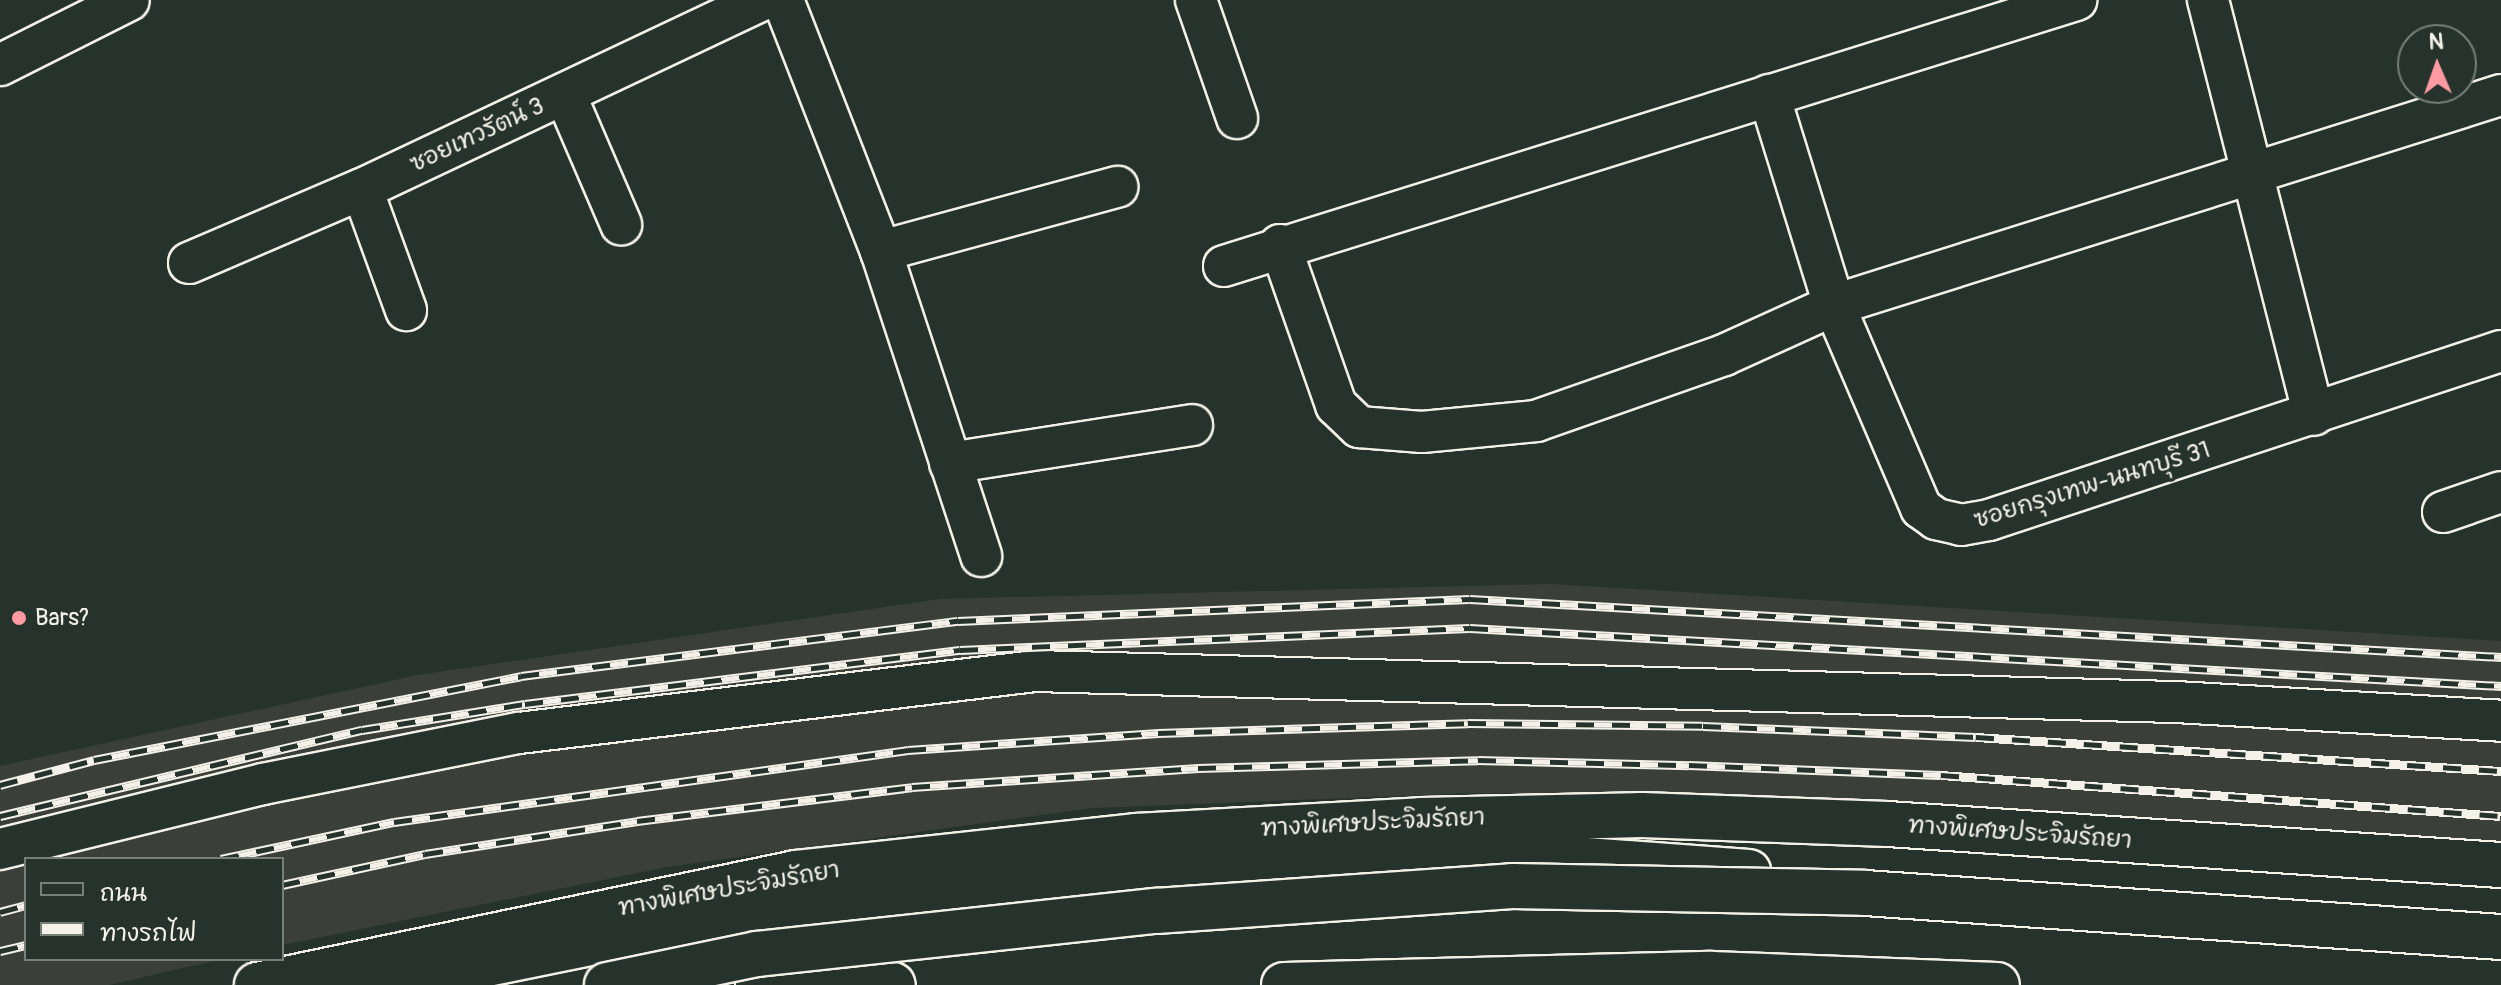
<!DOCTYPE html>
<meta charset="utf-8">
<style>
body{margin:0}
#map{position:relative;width:2501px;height:985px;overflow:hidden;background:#26332d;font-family:Pangolin,"Playpen Sans Thai",sans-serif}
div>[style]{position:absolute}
.built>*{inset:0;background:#3a4039}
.roads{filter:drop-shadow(2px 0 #f4f1e8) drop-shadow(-2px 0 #f4f1e8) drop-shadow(0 2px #f4f1e8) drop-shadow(0 -2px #f4f1e8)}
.minor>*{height:40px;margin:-20px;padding:0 20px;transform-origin:20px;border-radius:20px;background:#26332d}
.secondary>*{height:44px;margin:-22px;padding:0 22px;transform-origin:22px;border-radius:22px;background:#26332d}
.motorway>*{height:44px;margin:-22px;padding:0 22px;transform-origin:22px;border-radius:22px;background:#26332d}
.rail>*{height:9px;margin-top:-4.5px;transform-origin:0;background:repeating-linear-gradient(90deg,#26332d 0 18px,#f4f1e8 0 36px);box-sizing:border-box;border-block:2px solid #f4f1e8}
.bridges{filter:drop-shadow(2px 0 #f4f1e8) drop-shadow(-2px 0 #f4f1e8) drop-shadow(0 2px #f4f1e8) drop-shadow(0 -2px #f4f1e8)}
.motorway-bridge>*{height:44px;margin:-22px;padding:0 22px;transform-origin:22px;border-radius:22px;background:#26332d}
.dots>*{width:22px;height:22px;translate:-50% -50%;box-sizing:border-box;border:4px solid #26332d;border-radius:50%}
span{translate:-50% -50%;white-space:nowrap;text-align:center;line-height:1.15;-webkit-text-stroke:7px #26332d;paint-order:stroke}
.street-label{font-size:24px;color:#f4f1e8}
.poi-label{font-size:24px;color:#f4f1e8}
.left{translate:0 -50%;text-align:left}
.legend{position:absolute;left:24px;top:857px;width:260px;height:104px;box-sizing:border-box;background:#26332d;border:2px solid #787f78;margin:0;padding:10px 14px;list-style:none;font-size:24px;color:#f4f1e8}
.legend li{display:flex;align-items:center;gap:16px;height:40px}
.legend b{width:40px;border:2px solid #787f78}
.north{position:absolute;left:2397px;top:24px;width:80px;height:80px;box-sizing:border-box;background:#26332d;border:2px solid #787f78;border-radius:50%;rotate:358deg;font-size:22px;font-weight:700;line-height:32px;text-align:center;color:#f4f1e8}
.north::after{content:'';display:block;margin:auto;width:28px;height:36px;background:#ff9aa2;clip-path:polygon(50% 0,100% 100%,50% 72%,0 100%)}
</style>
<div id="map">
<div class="built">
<div style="clip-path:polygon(1550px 584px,2501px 641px,2501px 848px,1717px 795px,1477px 793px,1092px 808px,667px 867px,282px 945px,282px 859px,26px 859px,26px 959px,222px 959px,109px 985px,0 985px,0 766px,418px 675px,940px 599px)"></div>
</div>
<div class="roads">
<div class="minor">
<div style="left:783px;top:0;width:269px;rotate:68.7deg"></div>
<div style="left:881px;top:251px;width:321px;rotate:71.8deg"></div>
<div style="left:1196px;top:0;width:125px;rotate:70.8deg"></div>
<div style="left:2208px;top:0;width:428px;rotate:75.7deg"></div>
<div style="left:0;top:65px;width:144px;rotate:-26.7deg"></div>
<div style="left:565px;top:94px;width:142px;rotate:66.7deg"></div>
<div style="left:1769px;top:95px;width:220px;rotate:72.8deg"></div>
<div style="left:1834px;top:305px;width:221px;rotate:66.8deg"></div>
<div style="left:1921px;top:508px;width:19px;rotate:36deg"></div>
<div style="left:1936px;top:519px;width:26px;rotate:13deg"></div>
<div style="left:1961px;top:525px;width:28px;rotate:-10deg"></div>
<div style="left:1989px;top:520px;width:539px;rotate:-18.27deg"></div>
<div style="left:362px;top:189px;width:129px;rotate:70deg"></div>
<div style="left:1280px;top:245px;width:170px;rotate:70.7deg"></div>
<div style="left:1336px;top:405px;width:32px;rotate:44deg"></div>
<div style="left:1359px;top:427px;width:63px;rotate:4.5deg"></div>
<div style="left:1422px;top:432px;width:115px;rotate:-5.5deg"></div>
<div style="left:1536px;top:421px;width:199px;rotate:-19.3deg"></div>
<div style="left:1724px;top:355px;width:121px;rotate:-24.4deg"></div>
<div style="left:1834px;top:305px;width:699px;rotate:-17.48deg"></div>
<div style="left:881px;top:251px;width:245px;rotate:-15.2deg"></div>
<div style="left:189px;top:263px;width:188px;rotate:-23.2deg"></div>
<div style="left:362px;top:189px;width:442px;rotate:-25.3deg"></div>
<div style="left:1224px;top:266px;width:893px;rotate:-17.34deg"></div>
<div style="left:950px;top:463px;width:245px;rotate:-8.9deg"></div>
<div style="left:2443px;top:512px;width:61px;rotate:-19deg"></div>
<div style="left:0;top:849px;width:271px;rotate:-13.9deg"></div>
<div style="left:263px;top:784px;width:261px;rotate:-11.3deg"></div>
<div style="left:519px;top:733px;width:520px;rotate:-6.85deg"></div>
<div style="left:1035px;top:671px;width:1141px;rotate:1.56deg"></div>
<div style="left:2176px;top:702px;width:326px;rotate:3.3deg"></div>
</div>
<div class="secondary">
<div style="left:384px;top:985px;width:390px;rotate:-11.5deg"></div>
<div style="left:766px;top:907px;width:378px;rotate:-5.9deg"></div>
<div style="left:1142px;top:868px;width:376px;rotate:-2deg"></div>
<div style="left:1518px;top:855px;width:231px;rotate:4.2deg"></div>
<div style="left:758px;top:985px;width:81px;rotate:-10.6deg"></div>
</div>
<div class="motorway">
<div style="left:799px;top:977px;width:94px;rotate:4.9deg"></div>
<div style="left:257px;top:985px;width:551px;rotate:-11.74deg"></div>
<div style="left:796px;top:873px;width:342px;rotate:-6.2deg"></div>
<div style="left:1136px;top:836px;width:285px;rotate:-3.2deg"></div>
<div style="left:1421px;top:820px;width:221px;rotate:-1.3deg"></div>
<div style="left:1642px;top:815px;width:246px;rotate:2.1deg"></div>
<div style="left:1888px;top:824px;width:614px;rotate:3.83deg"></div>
<div style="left:1284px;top:985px;width:427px;rotate:-1.5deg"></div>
<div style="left:1711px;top:974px;width:286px;rotate:2.2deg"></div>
</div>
</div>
<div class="rail">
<div style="left:0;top:785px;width:97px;rotate:-14.9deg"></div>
<div style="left:94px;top:760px;width:435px;rotate:-11.1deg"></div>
<div style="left:521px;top:676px;width:440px;rotate:-7.2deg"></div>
<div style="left:958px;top:621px;width:512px;rotate:-2.46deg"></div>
<div style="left:1470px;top:599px;width:1033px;rotate:3.22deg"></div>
<div style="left:0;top:816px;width:372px;rotate:-13.4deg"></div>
<div style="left:362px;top:730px;width:165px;rotate:-9.1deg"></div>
<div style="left:525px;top:704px;width:438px;rotate:-7.1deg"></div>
<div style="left:960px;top:650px;width:510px;rotate:-2.47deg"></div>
<div style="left:1470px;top:628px;width:1033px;rotate:3.22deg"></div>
<div style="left:221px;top:859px;width:177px;rotate:-12.1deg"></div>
<div style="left:394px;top:822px;width:519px;rotate:-7.97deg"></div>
<div style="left:908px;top:750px;width:251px;rotate:-3.9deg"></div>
<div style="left:1158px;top:733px;width:310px;rotate:-1.8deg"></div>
<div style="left:1468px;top:723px;width:235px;rotate:0.7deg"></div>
<div style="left:1703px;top:726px;width:273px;rotate:2.3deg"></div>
<div style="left:1976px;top:737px;width:526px;rotate:3.71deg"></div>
<div style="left:282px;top:885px;width:146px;rotate:-12.2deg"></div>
<div style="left:425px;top:854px;width:215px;rotate:-8.8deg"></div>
<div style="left:637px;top:821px;width:277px;rotate:-7deg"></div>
<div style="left:912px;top:787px;width:287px;rotate:-3.8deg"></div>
<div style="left:1198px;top:768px;width:280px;rotate:-1.6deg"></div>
<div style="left:1478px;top:760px;width:211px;rotate:1.4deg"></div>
<div style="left:1689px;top:765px;width:252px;rotate:2.3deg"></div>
<div style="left:1941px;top:775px;width:561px;rotate:4.19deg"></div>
<div style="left:0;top:912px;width:27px;rotate:-15deg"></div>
<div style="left:0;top:951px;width:27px;rotate:-13deg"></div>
</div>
<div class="bridges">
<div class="motorway-bridge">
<div style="left:607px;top:985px;width:153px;rotate:-11.7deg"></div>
<div style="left:757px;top:954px;width:401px;rotate:-6.2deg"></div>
<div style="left:1156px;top:911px;width:357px;rotate:-4deg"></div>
<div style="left:1512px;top:886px;width:353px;rotate:1.1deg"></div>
<div style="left:1865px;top:893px;width:638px;rotate:3.96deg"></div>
</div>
</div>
<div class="dots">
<div style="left:19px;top:618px;background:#ff9aa2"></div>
</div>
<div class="street-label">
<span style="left:477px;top:135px;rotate:-25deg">ซอยเทวรัตน์ 3</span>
<span style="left:2092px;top:485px;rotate:-17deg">ซอยกรุงเทพ-นนทบุรี 31</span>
<span style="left:1373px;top:823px;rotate:-3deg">ทางพิเศษประจิมรัถยา</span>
<span style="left:2020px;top:833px;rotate:4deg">ทางพิเศษประจิมรัถยา</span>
<span style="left:729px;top:889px;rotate:-10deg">ทางพิเศษประจิมรัถยา</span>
</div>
<div class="poi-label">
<span class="left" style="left:35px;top:618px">Bars?</span>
</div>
<ul class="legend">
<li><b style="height:10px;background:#26332d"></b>ถนน</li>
<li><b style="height:10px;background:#f4f1e8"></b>ทางรถไฟ</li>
</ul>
<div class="north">N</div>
</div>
